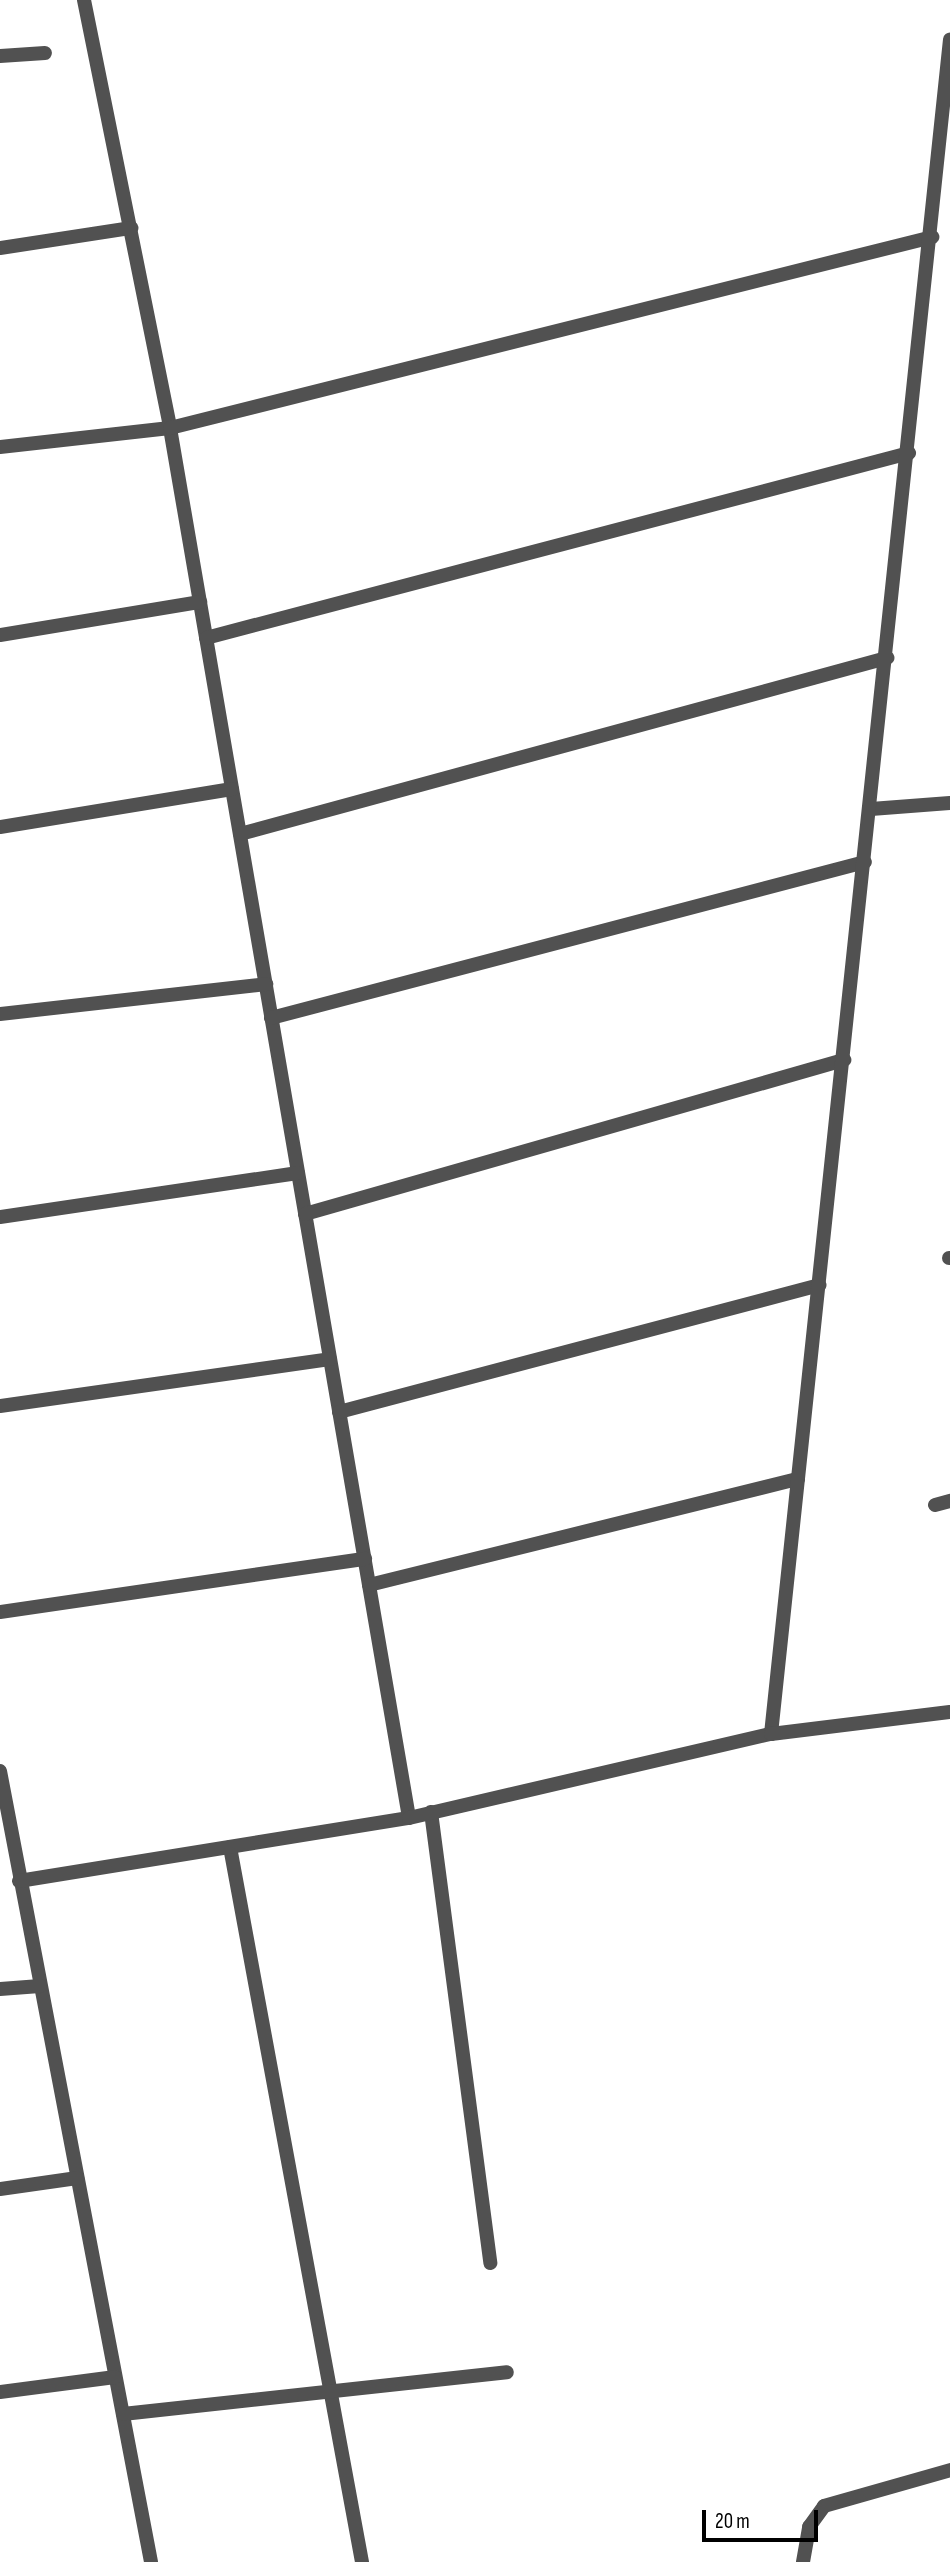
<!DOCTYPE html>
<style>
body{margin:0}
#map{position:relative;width:950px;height:2562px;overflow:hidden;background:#fff;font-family:"Sofia Sans Condensed",sans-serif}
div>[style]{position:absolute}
.street>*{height:14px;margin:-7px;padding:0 7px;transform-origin:7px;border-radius:7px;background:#515151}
span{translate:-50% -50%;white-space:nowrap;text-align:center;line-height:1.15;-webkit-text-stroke:7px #fff;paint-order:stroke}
.scale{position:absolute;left:702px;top:2510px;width:116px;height:32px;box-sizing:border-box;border:4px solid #000;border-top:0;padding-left:9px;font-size:21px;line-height:24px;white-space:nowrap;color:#000;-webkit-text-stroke:5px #fff;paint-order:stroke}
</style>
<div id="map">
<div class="street">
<div style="left:84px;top:0;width:437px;rotate:78.6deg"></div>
<div style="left:170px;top:428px;width:1410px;rotate:80.24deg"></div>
<div style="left:0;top:56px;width:45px;rotate:-3.8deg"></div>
<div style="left:0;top:248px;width:133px;rotate:-8.7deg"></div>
<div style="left:0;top:447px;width:171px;rotate:-6.4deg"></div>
<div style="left:170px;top:428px;width:786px;rotate:-14.07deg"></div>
<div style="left:0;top:635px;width:203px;rotate:-9.4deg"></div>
<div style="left:206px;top:638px;width:727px;rotate:-14.74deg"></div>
<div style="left:871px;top:809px;width:79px;rotate:-4.3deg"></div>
<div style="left:0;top:827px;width:235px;rotate:-9.3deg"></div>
<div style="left:240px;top:834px;width:671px;rotate:-15.22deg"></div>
<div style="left:0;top:1014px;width:268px;rotate:-6.4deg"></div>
<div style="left:271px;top:1018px;width:614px;rotate:-14.72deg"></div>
<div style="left:305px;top:1214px;width:561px;rotate:-15.95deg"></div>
<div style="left:0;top:1217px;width:301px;rotate:-8.4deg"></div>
<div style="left:949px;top:1258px;width:1px"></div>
<div style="left:0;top:1406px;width:333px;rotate:-8.1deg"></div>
<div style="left:339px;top:1412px;width:497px;rotate:-14.8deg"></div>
<div style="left:935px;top:1505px;width:16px;rotate:-15deg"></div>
<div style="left:369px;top:1585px;width:442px;rotate:-13.9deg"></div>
<div style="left:0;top:1612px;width:369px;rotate:-8.3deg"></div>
<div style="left:771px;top:1734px;width:1704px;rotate:-83.97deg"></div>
<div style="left:0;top:1771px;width:805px;rotate:79.19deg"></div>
<div style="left:431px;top:1812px;width:455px;rotate:82.5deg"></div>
<div style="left:230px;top:1847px;width:727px;rotate:79.54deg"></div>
<div style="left:19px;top:1881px;width:395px;rotate:-9.2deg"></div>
<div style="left:409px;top:1818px;width:372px;rotate:-13.1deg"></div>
<div style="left:771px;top:1734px;width:180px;rotate:-7deg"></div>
<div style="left:0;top:1989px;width:40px;rotate:-4.3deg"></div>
<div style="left:0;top:2189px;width:78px;rotate:-8.1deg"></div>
<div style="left:0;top:2392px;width:116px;rotate:-7.4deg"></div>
<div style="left:123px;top:2414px;width:386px;rotate:-6.2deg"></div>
<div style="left:803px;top:2562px;width:36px;rotate:-80deg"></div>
<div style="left:809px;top:2527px;width:26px;rotate:-54deg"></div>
<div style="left:824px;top:2506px;width:131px;rotate:-15.9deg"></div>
</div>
<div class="scale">20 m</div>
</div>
